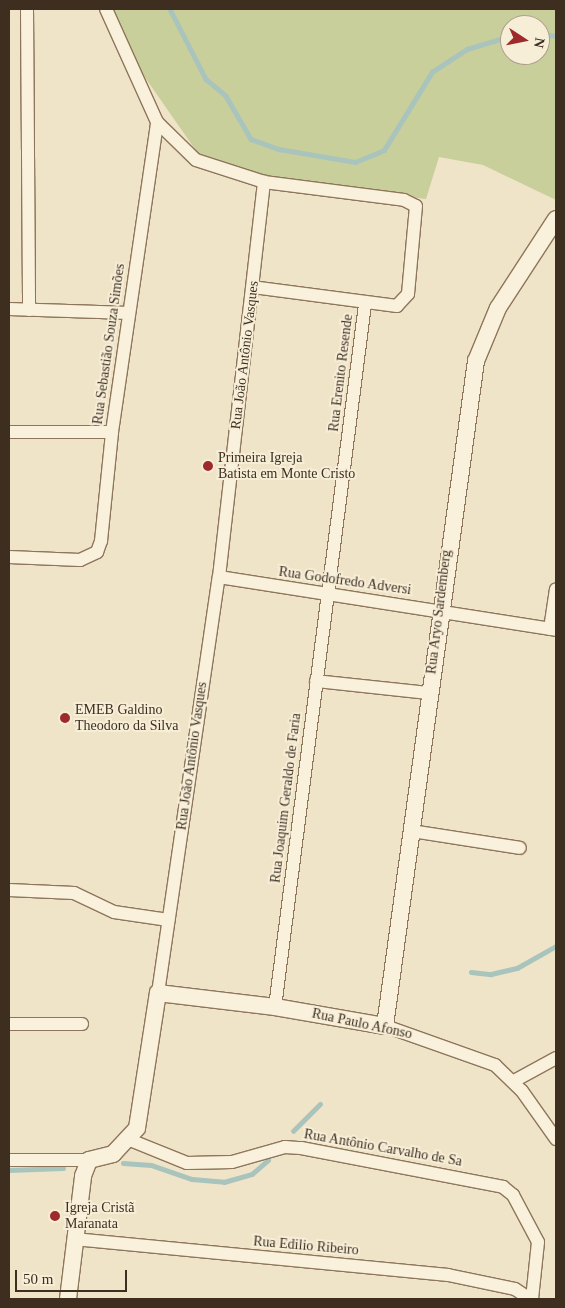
<!DOCTYPE html>
<meta charset="utf-8">
<style>
body{margin:0}
#map{position:relative;width:565px;height:1308px;overflow:hidden;background:#f0e4c8;font-family:"Times New Roman",serif}
div>[style]{position:absolute}
.green>*{inset:0;background:#c9cf9b}
.stream>*{height:4.5px;margin:-2.25px;padding:0 2.25px;transform-origin:2.25px;border-radius:2.25px;background:#a9c4bc}
.roads{filter:drop-shadow(1px 0 #8d765c) drop-shadow(-1px 0 #8d765c) drop-shadow(0 1px #8d765c) drop-shadow(0 -1px #8d765c)}
.minor>*{height:12px;margin:-6px;padding:0 6px;transform-origin:6px;border-radius:6px;background:#faf1dc}
.tertiary>*{height:16px;margin:-8px;padding:0 8px;transform-origin:8px;border-radius:8px;background:#faf1dc}
.dots>*{width:14px;height:14px;translate:-50% -50%;box-sizing:border-box;border:2px solid #f7eed8;border-radius:50%}
span{translate:-50% -50%;white-space:nowrap;text-align:center;line-height:1.15;-webkit-text-stroke:4px #f7eed8;paint-order:stroke}
.street-label{font-size:14px;color:#3d2e20}
.poi-label{font-size:14px;color:#3d2e20}
.left{translate:0 -50%;text-align:left}
.frame{position:absolute;inset:0;border:10px solid #3d2e20;pointer-events:none}
.north{position:absolute;left:500px;top:15px;width:50px;height:50px;box-sizing:border-box;background:#f7eed8;border:1px solid #ada18e;border-radius:50%;rotate:101deg;font-size:14px;font-weight:700;line-height:20px;text-align:center;color:#3d2e20}
.north::after{content:'';display:block;margin:auto;width:18px;height:22px;background:#9e2a2b;clip-path:polygon(50% 0,100% 100%,50% 72%,0 100%)}
.scale{position:absolute;left:15px;top:1270px;width:112px;height:22px;box-sizing:border-box;border:2px solid #3d2e20;border-top:0;padding-left:6px;font-size:15px;line-height:18px;white-space:nowrap;color:#3d2e20;-webkit-text-stroke:4px #f7eed8;paint-order:stroke}
</style>
<div id="map">
<div class="green">
<div style="clip-path:polygon(evenodd,111px 9px,556px 9px,556px 200px,483px 165px,439px 157px,426px 199px,280px 182px,199px 155px,130px 56px,111px 9px,510px 25px,540px 25px,540px 55px,510px 55px,510px 25px)"></div>
</div>
<div class="stream">
<div style="left:170px;top:9px;width:79px;rotate:62.8deg"></div>
<div style="left:206px;top:79px;width:26px;rotate:40deg"></div>
<div style="left:226px;top:96px;width:50px;rotate:59.8deg"></div>
<div style="left:251px;top:139px;width:30px;rotate:20deg"></div>
<div style="left:279px;top:149px;width:77px;rotate:9.7deg"></div>
<div style="left:355px;top:162px;width:31px;rotate:-22deg"></div>
<div style="left:384px;top:150px;width:92px;rotate:-58.4deg"></div>
<div style="left:432px;top:72px;width:42px;rotate:-33.3deg"></div>
<div style="left:467px;top:49px;width:45px;rotate:-16.8deg"></div>
<div style="left:540px;top:34px;width:16px;rotate:7deg"></div>
<div style="left:471px;top:972px;width:20px;rotate:6deg"></div>
<div style="left:491px;top:974px;width:27px;rotate:-13deg"></div>
<div style="left:517px;top:968px;width:45px;rotate:-29.4deg"></div>
<div style="left:293px;top:1131px;width:38px;rotate:-45deg"></div>
<div style="left:123px;top:1163px;width:28px;rotate:4deg"></div>
<div style="left:151px;top:1165px;width:43px;rotate:18.9deg"></div>
<div style="left:192px;top:1179px;width:32px;rotate:5deg"></div>
<div style="left:224px;top:1182px;width:29px;rotate:-16deg"></div>
<div style="left:252px;top:1174px;width:21px;rotate:-41deg"></div>
<div style="left:9px;top:1170px;width:54px;rotate:-2.1deg"></div>
</div>
<div class="roads">
<div class="minor">
<div style="left:27px;top:9px;width:301px;rotate:89.6deg"></div>
<div style="left:106px;top:9px;width:124px;rotate:65.7deg"></div>
<div style="left:157px;top:122px;width:54px;rotate:44.3deg"></div>
<div style="left:196px;top:160px;width:71px;rotate:17.9deg"></div>
<div style="left:264px;top:182px;width:141px;rotate:7.3deg"></div>
<div style="left:404px;top:200px;width:13px;rotate:27deg"></div>
<div style="left:416px;top:206px;width:88px;rotate:95.2deg"></div>
<div style="left:408px;top:294px;width:16px;rotate:133deg"></div>
<div style="left:397px;top:306px;width:145px;rotate:-172.5deg"></div>
<div style="left:9px;top:309px;width:120px;rotate:1.9deg"></div>
<div style="left:9px;top:432px;width:103px"></div>
<div style="left:9px;top:557px;width:71px;rotate:2.4deg"></div>
<div style="left:80px;top:560px;width:19px;rotate:-25deg"></div>
<div style="left:97px;top:552px;width:12px;rotate:-70deg"></div>
<div style="left:101px;top:541px;width:110px;rotate:-84.2deg"></div>
<div style="left:112px;top:432px;width:313px;rotate:-81.7deg"></div>
<div style="left:219px;top:577px;width:341px;rotate:8.9deg"></div>
<div style="left:550px;top:629px;width:40px;rotate:-81.5deg"></div>
<div style="left:316px;top:681px;width:114px;rotate:6.1deg"></div>
<div style="left:412px;top:831px;width:109px;rotate:8.9deg"></div>
<div style="left:9px;top:890px;width:65px;rotate:2.6deg"></div>
<div style="left:74px;top:893px;width:44px;rotate:25.4deg"></div>
<div style="left:114px;top:912px;width:55px;rotate:8.4deg"></div>
<div style="left:158px;top:993px;width:420px;rotate:-81.7deg"></div>
<div style="left:219px;top:577px;width:398px;rotate:-83.5deg"></div>
<div style="left:275px;top:1007px;width:709px;rotate:-82.7deg"></div>
<div style="left:9px;top:1024px;width:73px"></div>
<div style="left:385px;top:1026px;width:117px;rotate:19.5deg"></div>
<div style="left:495px;top:1065px;width:37px;rotate:44deg"></div>
<div style="left:522px;top:1091px;width:59px;rotate:54.7deg"></div>
<div style="left:514px;top:1081px;width:48px;rotate:-28.7deg"></div>
<div style="left:130px;top:1140px;width:61px;rotate:22deg"></div>
<div style="left:187px;top:1163px;width:45px;rotate:-1.3deg"></div>
<div style="left:232px;top:1162px;width:55px;rotate:-15.8deg"></div>
<div style="left:285px;top:1147px;width:16px;rotate:4deg"></div>
<div style="left:301px;top:1148px;width:206px;rotate:10.9deg"></div>
<div style="left:503px;top:1187px;width:13px;rotate:39deg"></div>
<div style="left:513px;top:1195px;width:53px;rotate:62deg"></div>
<div style="left:538px;top:1242px;width:57px;rotate:96deg"></div>
<div style="left:9px;top:1160px;width:80px"></div>
<div style="left:74px;top:1239px;width:376px;rotate:5.5deg"></div>
<div style="left:448px;top:1275px;width:68px;rotate:11.8deg"></div>
<div style="left:515px;top:1289px;width:18px;rotate:34deg"></div>
</div>
<div class="tertiary">
<div style="left:68px;top:1299px;width:124px;rotate:-83deg"></div>
<div style="left:83px;top:1176px;width:17px;rotate:-69deg"></div>
<div style="left:89px;top:1160px;width:25px;rotate:-14deg"></div>
<div style="left:113px;top:1154px;width:35px;rotate:-47deg"></div>
<div style="left:137px;top:1128px;width:137px;rotate:-81.2deg"></div>
<div style="left:158px;top:993px;width:118px;rotate:6.8deg"></div>
<div style="left:275px;top:1007px;width:112px;rotate:9.8deg"></div>
<div style="left:385px;top:1026px;width:671px;rotate:-82.21deg"></div>
<div style="left:476px;top:361px;width:57px;rotate:-67.5deg"></div>
<div style="left:498px;top:308px;width:106px;rotate:-56.9deg"></div>
</div>
</div>
<div class="dots">
<div style="left:208px;top:466px;background:#9e2a2b"></div>
<div style="left:65px;top:718px;background:#9e2a2b"></div>
<div style="left:55px;top:1216px;background:#9e2a2b"></div>
</div>
<div class="street-label">
<span style="left:109px;top:344px;rotate:-82deg">Rua Sebastião Souza Simões</span>
<span style="left:245px;top:355px;rotate:-83deg">Rua João Antônio Vasques</span>
<span style="left:341px;top:373px;rotate:-83deg">Rua Erenito Resende</span>
<span style="left:345px;top:581px;rotate:8deg">Rua Godofredo Adversi</span>
<span style="left:439px;top:612px;rotate:-83deg">Rua Aryo Sardemberg</span>
<span style="left:192px;top:756px;rotate:-82deg">Rua João Antônio Vasques</span>
<span style="left:286px;top:798px;rotate:-83deg">Rua Joaquim Geraldo de Faria</span>
<span style="left:362px;top:1024px;rotate:12deg">Rua Paulo Afonso</span>
<span style="left:383px;top:1148px;rotate:10deg">Rua Antônio Carvalho de Sa</span>
<span style="left:306px;top:1246px;rotate:5deg">Rua Edilio Ribeiro</span>
</div>
<div class="poi-label">
<span class="left" style="left:218px;top:466px">Primeira Igreja<br>Batista em Monte Cristo</span>
<span class="left" style="left:75px;top:718px">EMEB Galdino<br>Theodoro da Silva</span>
<span class="left" style="left:65px;top:1216px">Igreja Cristã<br>Maranata</span>
</div>
<div class="frame"></div>
<div class="north">N</div>
<div class="scale">50 m</div>
</div>
